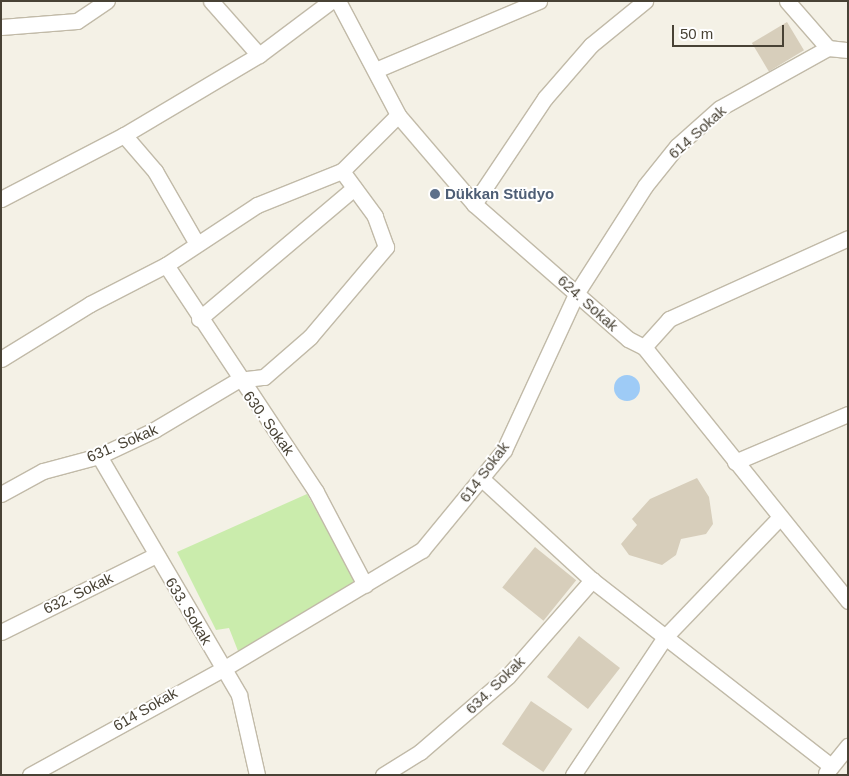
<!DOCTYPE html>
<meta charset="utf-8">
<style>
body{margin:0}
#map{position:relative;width:849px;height:776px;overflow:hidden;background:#f4f1e6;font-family:Arial,sans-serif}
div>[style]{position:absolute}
.green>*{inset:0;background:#caecac}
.water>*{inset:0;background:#9ecbf6}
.round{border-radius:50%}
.building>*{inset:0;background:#d7cebb;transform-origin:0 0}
.roads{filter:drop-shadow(1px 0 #c1baa8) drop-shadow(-1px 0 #c1baa8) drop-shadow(0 1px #c1baa8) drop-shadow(0 -1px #c1baa8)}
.minor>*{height:15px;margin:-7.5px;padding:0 7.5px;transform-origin:7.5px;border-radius:7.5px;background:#fff}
.dots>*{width:14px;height:14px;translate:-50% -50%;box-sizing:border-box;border:2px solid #fff;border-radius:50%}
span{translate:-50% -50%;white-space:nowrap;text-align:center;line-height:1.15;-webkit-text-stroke:4px #fff;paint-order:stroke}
.street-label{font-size:15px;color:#484235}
.service-label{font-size:15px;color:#4e5e75;font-weight:700}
.left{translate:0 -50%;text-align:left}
.frame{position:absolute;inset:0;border:2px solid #484235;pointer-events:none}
.scale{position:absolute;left:672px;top:25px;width:112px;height:22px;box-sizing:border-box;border:2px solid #484235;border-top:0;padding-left:6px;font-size:15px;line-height:18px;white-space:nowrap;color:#484235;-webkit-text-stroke:4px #fff;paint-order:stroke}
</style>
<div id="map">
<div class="green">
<div style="clip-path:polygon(307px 494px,354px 579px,351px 586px,238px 651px,229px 628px,216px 630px,177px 552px)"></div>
</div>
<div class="water">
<div class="round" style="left:614px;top:375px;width:26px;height:26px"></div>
</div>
<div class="building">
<div style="left:787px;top:22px;width:33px;height:41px;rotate:59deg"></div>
<div style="clip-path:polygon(697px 478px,709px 497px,713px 524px,706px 534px,681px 539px,676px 555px,662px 565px,629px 555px,621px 544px,637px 525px,632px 519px,650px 499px)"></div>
<div style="left:535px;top:547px;width:53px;height:52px;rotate:39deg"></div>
<div style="left:579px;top:636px;width:52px;height:52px;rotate:38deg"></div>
<div style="left:531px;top:701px;width:50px;height:52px;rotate:34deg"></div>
</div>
<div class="roads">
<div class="minor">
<div style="left:211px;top:1px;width:72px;rotate:48.4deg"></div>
<div style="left:338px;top:1px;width:129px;rotate:62.2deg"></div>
<div style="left:398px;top:115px;width:117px;rotate:49.5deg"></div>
<div style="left:474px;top:204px;width:205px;rotate:41.2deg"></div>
<div style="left:628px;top:339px;width:18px;rotate:27deg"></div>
<div style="left:644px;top:347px;width:326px;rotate:51.2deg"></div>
<div style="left:787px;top:1px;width:62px;rotate:48.9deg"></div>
<div style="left:1px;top:27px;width:76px;rotate:-4.5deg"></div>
<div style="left:77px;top:21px;width:36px;rotate:-34deg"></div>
<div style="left:378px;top:69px;width:175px;rotate:-22.9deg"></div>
<div style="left:124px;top:135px;width:48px;rotate:49.3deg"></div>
<div style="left:155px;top:171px;width:84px;rotate:60.1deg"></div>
<div style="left:1px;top:199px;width:139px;rotate:-27.5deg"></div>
<div style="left:124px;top:135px;width:157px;rotate:-30.7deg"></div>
<div style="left:259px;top:55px;width:90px;rotate:-36.9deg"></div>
<div style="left:474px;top:204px;width:128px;rotate:-56.2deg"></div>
<div style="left:545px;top:98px;width:70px;rotate:-49deg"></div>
<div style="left:591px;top:45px;width:70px;rotate:-39.2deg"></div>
<div style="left:166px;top:265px;width:272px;rotate:56.5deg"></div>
<div style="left:316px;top:492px;width:105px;rotate:62.2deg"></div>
<div style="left:199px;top:319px;width:203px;rotate:-40.2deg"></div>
<div style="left:644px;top:347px;width:38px;rotate:-48deg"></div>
<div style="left:669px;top:319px;width:196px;rotate:-24.3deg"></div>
<div style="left:1px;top:359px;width:105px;rotate:-31.7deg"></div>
<div style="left:90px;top:304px;width:85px;rotate:-27.2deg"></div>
<div style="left:166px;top:265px;width:109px;rotate:-33.4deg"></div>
<div style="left:257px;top:205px;width:92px;rotate:-21.8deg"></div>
<div style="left:99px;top:456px;width:277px;rotate:59.6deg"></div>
<div style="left:239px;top:695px;width:82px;rotate:77.3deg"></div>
<div style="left:735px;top:462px;width:123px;rotate:-23deg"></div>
<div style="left:481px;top:478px;width:151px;rotate:42.6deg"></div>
<div style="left:592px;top:580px;width:303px;rotate:37.9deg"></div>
<div style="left:1px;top:494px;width:48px;rotate:-28.7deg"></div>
<div style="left:43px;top:471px;width:58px;rotate:-15deg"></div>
<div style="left:99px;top:456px;width:61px;rotate:-25.3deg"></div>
<div style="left:154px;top:430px;width:98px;rotate:-30.8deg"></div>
<div style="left:238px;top:380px;width:26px;rotate:-7deg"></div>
<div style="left:264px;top:377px;width:61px;rotate:-41deg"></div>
<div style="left:310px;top:337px;width:118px;rotate:-49.8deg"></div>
<div style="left:386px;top:247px;width:33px;rotate:-110deg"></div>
<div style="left:375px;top:216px;width:56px;rotate:-126.3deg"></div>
<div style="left:342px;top:171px;width:79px;rotate:-45deg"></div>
<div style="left:1px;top:632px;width:173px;rotate:-26.4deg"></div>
<div style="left:826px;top:773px;width:35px;rotate:-51deg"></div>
<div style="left:30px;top:775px;width:220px;rotate:-28.8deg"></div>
<div style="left:223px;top:669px;width:232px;rotate:-30.9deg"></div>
<div style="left:422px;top:550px;width:129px;rotate:-50.6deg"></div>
<div style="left:504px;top:450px;width:172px;rotate:-65.2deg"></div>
<div style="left:576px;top:294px;width:128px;rotate:-57.4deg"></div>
<div style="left:645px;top:186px;width:51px;rotate:-51.3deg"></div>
<div style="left:677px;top:146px;width:57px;rotate:-41.5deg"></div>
<div style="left:720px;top:108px;width:124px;rotate:-29.1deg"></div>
<div style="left:828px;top:48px;width:20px;rotate:6deg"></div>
<div style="left:383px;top:775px;width:44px;rotate:-31.9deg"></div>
<div style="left:420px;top:752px;width:116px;rotate:-40.8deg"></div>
<div style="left:508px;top:676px;width:128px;rotate:-48.8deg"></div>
<div style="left:573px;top:775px;width:166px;rotate:-56.3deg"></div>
<div style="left:665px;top:637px;width:165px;rotate:-46.2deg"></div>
</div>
</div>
<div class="dots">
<div style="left:435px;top:194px;background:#5c6f8a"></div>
</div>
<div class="street-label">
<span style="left:697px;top:132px;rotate:-42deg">614 Sokak</span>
<span style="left:588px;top:303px;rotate:42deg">624. Sokak</span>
<span style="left:269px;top:423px;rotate:54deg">630. Sokak</span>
<span style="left:122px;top:443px;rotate:-23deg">631. Sokak</span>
<span style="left:484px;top:472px;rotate:-53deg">614 Sokak</span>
<span style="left:78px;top:593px;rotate:-26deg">632. Sokak</span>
<span style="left:189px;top:611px;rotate:59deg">633. Sokak</span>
<span style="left:495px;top:685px;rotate:-44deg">634. Sokak</span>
<span style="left:145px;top:709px;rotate:-30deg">614 Sokak</span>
</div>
<div class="service-label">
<span class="left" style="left:445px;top:194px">Dükkan Stüdyo</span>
</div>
<div class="frame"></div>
<div class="scale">50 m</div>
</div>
